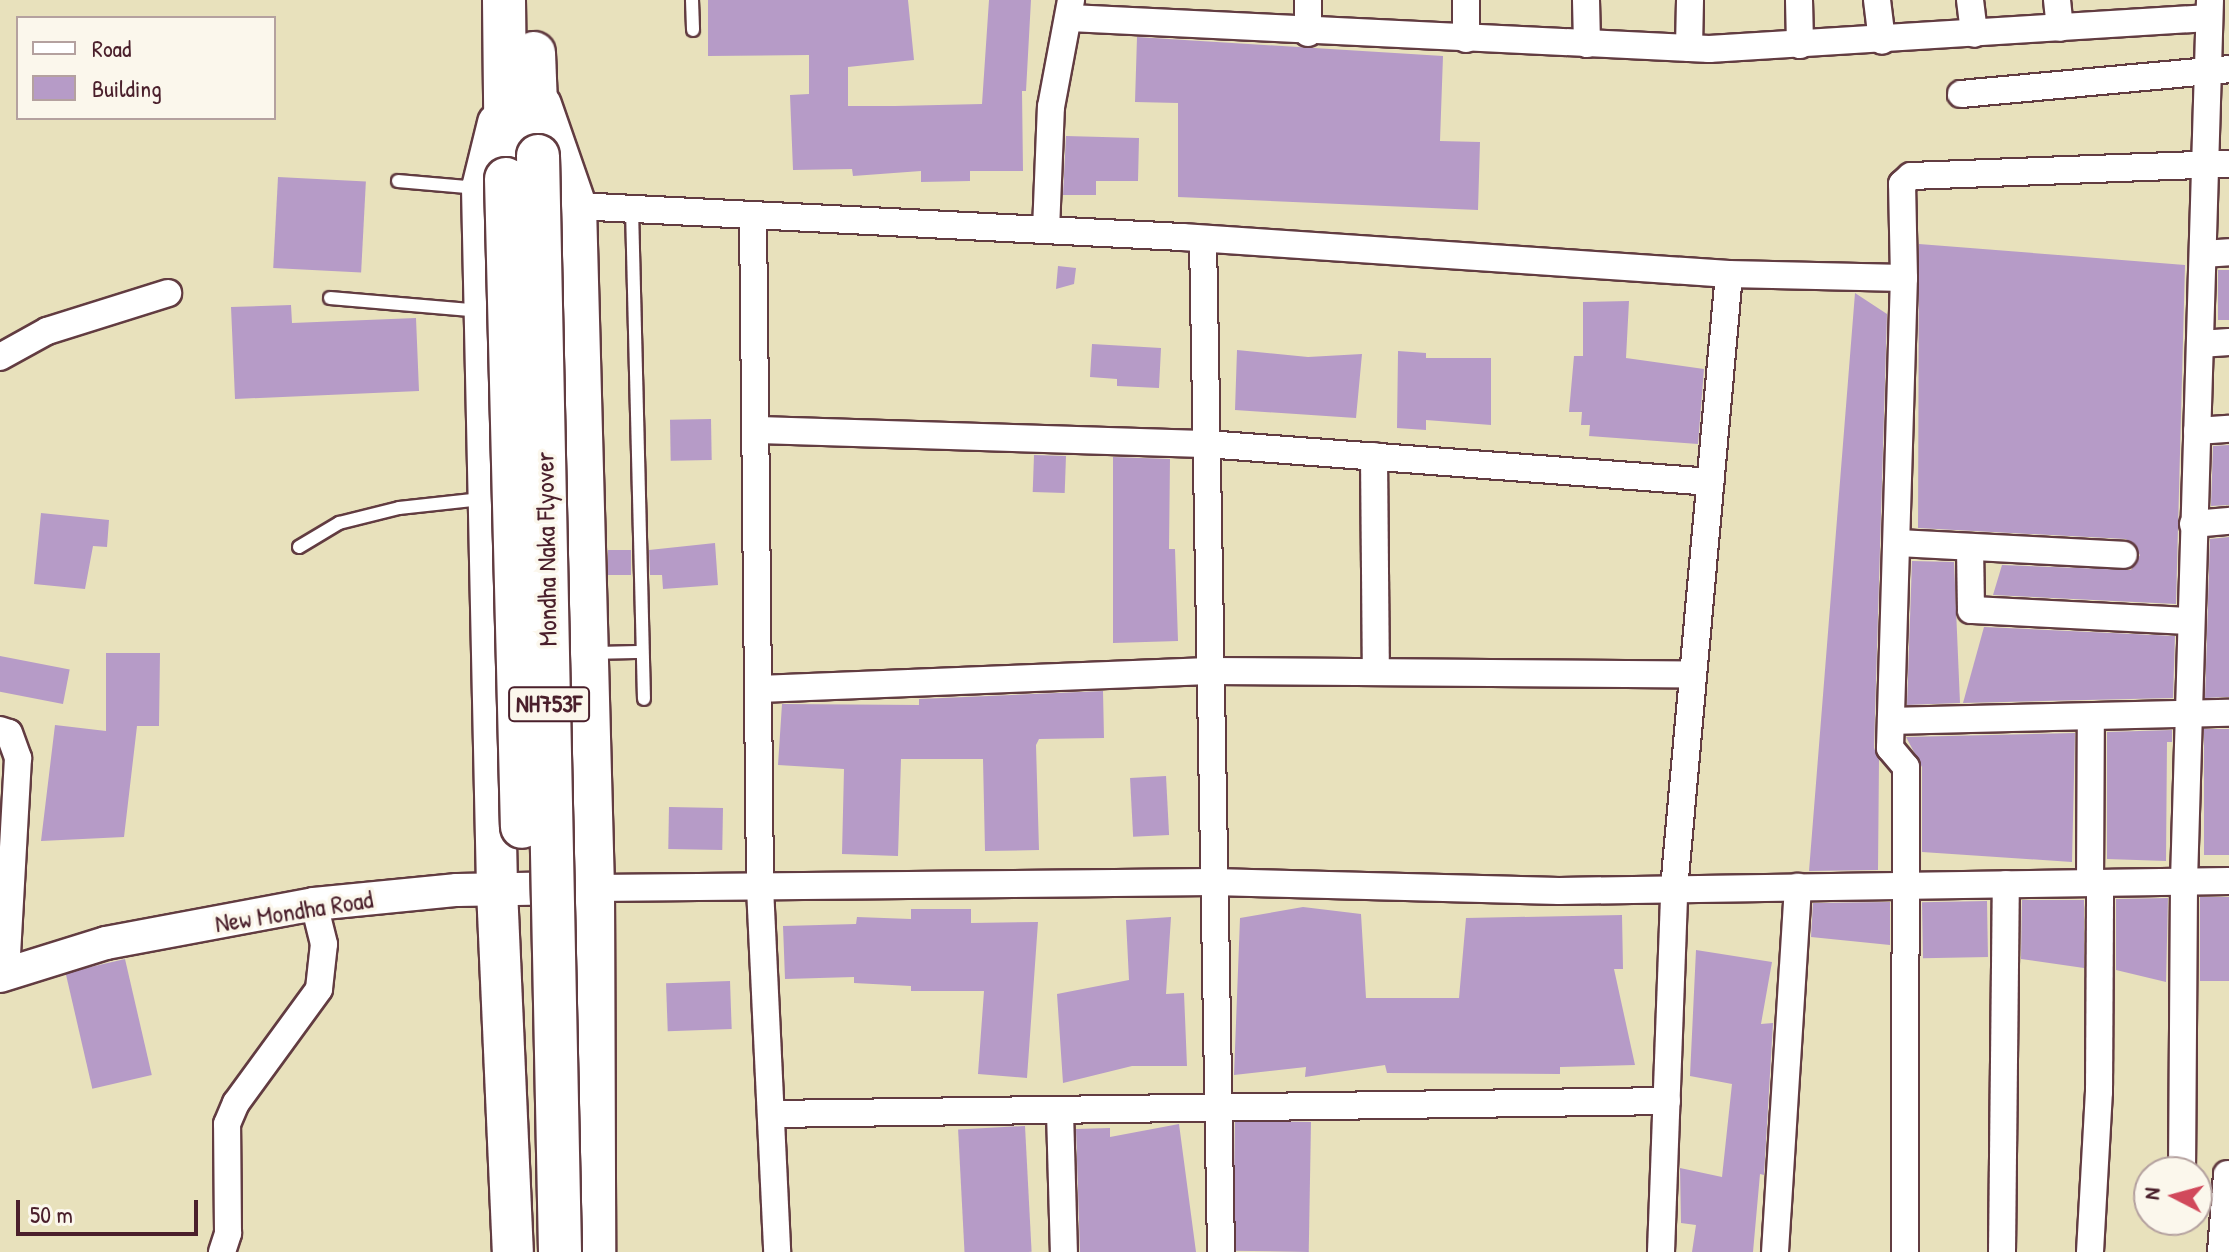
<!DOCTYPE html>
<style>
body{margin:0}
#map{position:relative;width:2229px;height:1252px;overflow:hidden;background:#e8e1bc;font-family:"Patrick Hand",sans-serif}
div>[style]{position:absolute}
.building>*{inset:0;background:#b69bc7;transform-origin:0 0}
.roads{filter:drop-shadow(2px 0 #623c41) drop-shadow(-2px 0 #623c41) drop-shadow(0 2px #623c41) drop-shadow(0 -2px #623c41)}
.service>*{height:12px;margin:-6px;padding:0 6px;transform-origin:6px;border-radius:6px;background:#fff}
.minor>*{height:26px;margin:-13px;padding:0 13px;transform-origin:13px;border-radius:13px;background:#fff}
.tertiary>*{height:32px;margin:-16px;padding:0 16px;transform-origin:16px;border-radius:16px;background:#fff}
.primary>*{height:40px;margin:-20px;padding:0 20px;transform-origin:20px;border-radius:20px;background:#fff}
.trunk>*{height:42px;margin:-21px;padding:0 21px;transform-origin:21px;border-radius:21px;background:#fff}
.bridges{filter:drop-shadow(2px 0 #623c41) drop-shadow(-2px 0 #623c41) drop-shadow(0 2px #623c41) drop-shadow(0 -2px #623c41)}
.trunk-bridge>*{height:42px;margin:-21px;padding:0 21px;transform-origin:21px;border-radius:21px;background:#fff}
span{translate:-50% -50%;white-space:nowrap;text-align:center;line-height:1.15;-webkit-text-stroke:7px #fbf7ec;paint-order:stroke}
.shield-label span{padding:2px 6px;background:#fbf7ec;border:2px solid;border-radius:6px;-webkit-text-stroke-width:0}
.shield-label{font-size:24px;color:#4a1f2b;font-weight:700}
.street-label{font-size:26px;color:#4a1f2b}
.legend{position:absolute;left:16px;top:16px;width:260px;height:104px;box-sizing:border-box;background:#fbf7ec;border:2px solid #b4a19f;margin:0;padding:10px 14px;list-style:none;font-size:24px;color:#4a1f2b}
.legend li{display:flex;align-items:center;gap:16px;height:40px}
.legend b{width:40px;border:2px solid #b4a19f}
.north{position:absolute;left:2133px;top:1156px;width:80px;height:80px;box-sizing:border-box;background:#fbf7ec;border:2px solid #b4a19f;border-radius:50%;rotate:276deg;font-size:22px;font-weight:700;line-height:32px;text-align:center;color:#4a1f2b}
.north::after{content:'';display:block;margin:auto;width:28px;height:36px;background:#d1495b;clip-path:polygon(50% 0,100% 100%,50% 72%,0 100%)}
.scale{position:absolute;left:16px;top:1200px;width:182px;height:36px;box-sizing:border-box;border:4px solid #4a1f2b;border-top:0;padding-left:10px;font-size:24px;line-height:28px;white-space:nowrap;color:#4a1f2b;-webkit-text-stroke:6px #fbf7ec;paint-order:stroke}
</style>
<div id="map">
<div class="building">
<div style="clip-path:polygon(708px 0,908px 0,914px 60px,848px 67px,848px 106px,895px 106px,982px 104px,989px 0,1031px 0,1026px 91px,1022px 91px,1023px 171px,970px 171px,970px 181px,921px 182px,921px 171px,853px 176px,852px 169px,793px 170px,790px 95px,809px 94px,809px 55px,708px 56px)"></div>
<div style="clip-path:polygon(1137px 37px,1443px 56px,1440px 141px,1480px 142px,1478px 210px,1178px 197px,1178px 103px,1135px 102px)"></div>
<div style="clip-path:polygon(1066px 136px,1139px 138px,1138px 181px,1096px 181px,1096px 195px,1063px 195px)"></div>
<div style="left:278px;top:177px;width:88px;height:91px;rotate:3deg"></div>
<div style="clip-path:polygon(1919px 244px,2185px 265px,2176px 604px,1993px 595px,2002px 565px,2131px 570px,2140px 555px,2126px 539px,1918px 528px)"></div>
<div style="clip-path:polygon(1058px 266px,1076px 268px,1074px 284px,1056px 289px)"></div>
<div style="left:2229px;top:270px;width:50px;height:11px;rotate:90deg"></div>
<div style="clip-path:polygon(1855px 293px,1887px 314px,1874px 748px,1879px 760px,1878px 870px,1809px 871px)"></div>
<div style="clip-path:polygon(1629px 301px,1626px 358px,1704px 369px,1698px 444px,1589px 436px,1590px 425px,1581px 425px,1582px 412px,1569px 412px,1574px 356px,1583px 356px,1583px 302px)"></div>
<div style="clip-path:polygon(291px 305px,292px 323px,416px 318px,419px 391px,235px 399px,231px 307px)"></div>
<div style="clip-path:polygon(1092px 344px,1161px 348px,1159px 388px,1117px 386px,1117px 379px,1090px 377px)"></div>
<div style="clip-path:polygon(1237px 350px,1308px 357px,1362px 354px,1356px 418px,1235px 410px)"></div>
<div style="clip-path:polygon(1398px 351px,1426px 353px,1426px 358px,1491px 358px,1491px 425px,1426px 420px,1426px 430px,1397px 428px)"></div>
<div style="left:711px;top:419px;width:41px;height:41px;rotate:89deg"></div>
<div style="clip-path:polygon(2229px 445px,2229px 505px,2211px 506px,2213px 446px)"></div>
<div style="left:1034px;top:455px;width:32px;height:37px;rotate:2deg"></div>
<div style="clip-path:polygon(1113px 457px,1170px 459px,1169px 549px,1175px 549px,1178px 641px,1113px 643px)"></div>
<div style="clip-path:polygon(41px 513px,109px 520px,107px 547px,93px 546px,85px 589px,34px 584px)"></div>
<div style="clip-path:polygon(2229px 537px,2229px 697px,2205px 698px,2210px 539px)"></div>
<div style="clip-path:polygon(715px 543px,718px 585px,663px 589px,662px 575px,650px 575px,649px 550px)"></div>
<div style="left:608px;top:550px;width:23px;height:25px"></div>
<div style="clip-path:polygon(1912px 561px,1954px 562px,1960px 703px,1907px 705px)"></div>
<div style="clip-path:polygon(1984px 627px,2175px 636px,2173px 698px,1963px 703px)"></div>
<div style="clip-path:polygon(106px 653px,160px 653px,159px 726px,137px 726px,124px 837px,41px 841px,55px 725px,106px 731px)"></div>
<div style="left:0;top:656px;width:71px;height:35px;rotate:11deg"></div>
<div style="clip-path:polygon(1103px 691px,1104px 738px,1039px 739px,1036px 745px,1039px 850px,985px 851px,983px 759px,901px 759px,898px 856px,842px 854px,844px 769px,778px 765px,782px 704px,919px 705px,919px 699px)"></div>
<div style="left:2229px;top:729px;width:126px;height:25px;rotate:90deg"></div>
<div style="clip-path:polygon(2172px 730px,2172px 742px,2167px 742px,2166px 861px,2107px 859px,2107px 732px)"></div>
<div style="clip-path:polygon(2075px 733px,2072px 862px,1922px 852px,1922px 767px,1906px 737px)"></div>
<div style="left:1166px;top:776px;width:59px;height:36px;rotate:87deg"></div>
<div style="left:669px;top:807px;width:54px;height:42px;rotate:1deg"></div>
<div style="left:2200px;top:897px;width:29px;height:84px"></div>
<div style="clip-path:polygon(2168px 898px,2166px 982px,2116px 970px,2116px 899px)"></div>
<div style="clip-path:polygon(2022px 900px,2084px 900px,2084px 968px,2021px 959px)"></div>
<div style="left:1987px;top:901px;width:56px;height:65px;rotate:89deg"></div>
<div style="clip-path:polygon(1890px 902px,1890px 945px,1811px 937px,1813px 903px)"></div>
<div style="clip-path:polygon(1303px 907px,1361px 914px,1366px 998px,1459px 998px,1466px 918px,1622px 915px,1623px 969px,1614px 969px,1635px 1065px,1560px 1067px,1560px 1074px,1387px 1073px,1385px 1065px,1305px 1077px,1306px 1067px,1234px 1075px,1240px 918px)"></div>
<div style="clip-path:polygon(911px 909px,971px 909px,971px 923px,1038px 922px,1027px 1078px,978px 1074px,984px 991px,911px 991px,911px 986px,854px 983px,854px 977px,785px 979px,783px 926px,856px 924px,857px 917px,911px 919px)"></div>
<div style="clip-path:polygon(1171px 917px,1166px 994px,1184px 993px,1187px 1066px,1132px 1066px,1063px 1083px,1057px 994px,1129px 980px,1126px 920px)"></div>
<div style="clip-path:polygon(1696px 950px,1772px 962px,1761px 1024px,1773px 1023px,1764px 1175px,1760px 1174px,1753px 1252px,1692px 1252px,1696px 1225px,1681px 1223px,1680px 1168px,1722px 1177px,1732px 1084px,1690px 1076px)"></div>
<div style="left:125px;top:959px;width:119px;height:61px;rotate:77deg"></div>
<div style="left:730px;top:981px;width:48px;height:64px;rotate:88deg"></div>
<div style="left:1311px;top:1122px;width:130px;height:76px;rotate:91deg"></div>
<div style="clip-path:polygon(1179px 1124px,1196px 1252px,1080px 1252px,1076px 1129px,1110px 1128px,1110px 1137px)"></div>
<div style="left:1025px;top:1126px;width:126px;height:67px;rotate:87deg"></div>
</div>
<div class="roads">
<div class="service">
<div style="left:692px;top:0;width:30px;rotate:88deg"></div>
<div style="left:398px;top:181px;width:80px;rotate:5deg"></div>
<div style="left:632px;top:209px;width:490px;rotate:88.6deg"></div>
<div style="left:330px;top:298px;width:152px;rotate:4.9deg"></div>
<div style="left:299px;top:547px;width:47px;rotate:-31deg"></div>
<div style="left:339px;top:523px;width:62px;rotate:-14deg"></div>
<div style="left:399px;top:508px;width:83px;rotate:-6.2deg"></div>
<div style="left:593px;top:653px;width:49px;rotate:-1.2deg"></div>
</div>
<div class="minor">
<div style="left:1586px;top:0;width:44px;rotate:88.7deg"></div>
<div style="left:1799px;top:0;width:45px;rotate:88.7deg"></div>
<div style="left:1877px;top:0;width:41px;rotate:83deg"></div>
<div style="left:1970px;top:0;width:34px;rotate:83deg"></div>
<div style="left:2057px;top:0;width:28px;rotate:84deg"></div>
<div style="left:1070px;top:18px;width:640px;rotate:2.78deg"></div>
<div style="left:1709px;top:49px;width:501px;rotate:-3.55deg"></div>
<div style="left:1308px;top:33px;width:33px;rotate:-90deg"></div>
<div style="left:1466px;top:39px;width:39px;rotate:-90deg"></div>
<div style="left:1689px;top:48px;width:48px;rotate:-88.8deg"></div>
<div style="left:1961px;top:94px;width:269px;rotate:-5.3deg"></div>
<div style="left:576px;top:206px;width:607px;rotate:2.93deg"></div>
<div style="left:1182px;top:237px;width:548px;rotate:3.87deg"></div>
<div style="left:1729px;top:274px;width:175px;rotate:1.3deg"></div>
<div style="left:753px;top:215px;width:672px;rotate:89.4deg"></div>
<div style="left:760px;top:887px;width:365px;rotate:87.3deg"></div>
<div style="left:1046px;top:230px;width:123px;rotate:-87.7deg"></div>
<div style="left:1051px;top:107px;width:109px;rotate:-79.4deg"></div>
<div style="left:1203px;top:239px;width:1013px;rotate:88.98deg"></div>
<div style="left:2203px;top:254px;width:26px;rotate:-4deg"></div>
<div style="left:2200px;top:344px;width:29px;rotate:-4deg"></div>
<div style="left:0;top:357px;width:54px;rotate:-29deg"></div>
<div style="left:47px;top:331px;width:127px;rotate:-17.4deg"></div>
<div style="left:756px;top:430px;width:450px;rotate:1.8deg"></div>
<div style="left:1206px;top:444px;width:506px;rotate:4.3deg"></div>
<div style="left:2197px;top:431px;width:32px;rotate:-4deg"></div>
<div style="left:1374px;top:456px;width:216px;rotate:89.5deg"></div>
<div style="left:2193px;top:524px;width:36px;rotate:-5deg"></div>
<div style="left:1897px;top:543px;width:227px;rotate:3deg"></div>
<div style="left:1970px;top:547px;width:63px;rotate:89.1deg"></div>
<div style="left:1971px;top:610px;width:219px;rotate:2.9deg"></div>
<div style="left:759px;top:689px;width:450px;rotate:-2.3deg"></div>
<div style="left:1209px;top:671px;width:484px;rotate:0.4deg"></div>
<div style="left:1891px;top:721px;width:338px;rotate:-1.4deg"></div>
<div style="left:0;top:730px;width:9px;rotate:18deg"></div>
<div style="left:9px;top:733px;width:27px;rotate:70deg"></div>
<div style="left:18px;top:758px;width:216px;rotate:93.2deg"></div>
<div style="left:2090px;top:883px;width:166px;rotate:-89.7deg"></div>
<div style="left:594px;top:888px;width:619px;rotate:-0.56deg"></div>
<div style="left:1213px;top:882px;width:346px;rotate:1.5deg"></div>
<div style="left:1559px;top:891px;width:670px;rotate:-0.86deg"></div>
<div style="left:1060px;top:1112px;width:140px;rotate:88.4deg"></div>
<div style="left:771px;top:1114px;width:896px;rotate:-0.83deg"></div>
<div style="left:2182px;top:1172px;width:291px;rotate:-89.6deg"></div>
<div style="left:2184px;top:881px;width:881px;rotate:-88.31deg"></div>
<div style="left:222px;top:1252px;width:20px;rotate:-72deg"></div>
<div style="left:228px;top:1233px;width:109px;rotate:-90.5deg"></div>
<div style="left:227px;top:1124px;width:23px;rotate:-67deg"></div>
<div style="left:236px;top:1103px;width:141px;rotate:-53.9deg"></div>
<div style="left:319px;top:989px;width:45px;rotate:-83.7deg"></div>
<div style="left:324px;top:944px;width:41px;rotate:-104deg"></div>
<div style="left:1661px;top:1252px;width:363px;rotate:-87.9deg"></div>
<div style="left:1674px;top:889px;width:617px;rotate:-84.89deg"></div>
<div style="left:1775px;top:1252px;width:366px;rotate:-86.4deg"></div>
<div style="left:1905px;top:1252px;width:485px;rotate:-89.9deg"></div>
<div style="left:1906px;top:767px;width:25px;rotate:-130deg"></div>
<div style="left:1890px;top:748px;width:470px;rotate:-88.3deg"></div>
<div style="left:1904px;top:278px;width:94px;rotate:-91.2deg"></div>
<div style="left:1902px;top:184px;width:12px;rotate:-42deg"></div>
<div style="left:1911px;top:176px;width:318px;rotate:-2.2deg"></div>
<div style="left:2002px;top:1252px;width:368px;rotate:-89.4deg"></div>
<div style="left:2090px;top:1252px;width:160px;rotate:-86.8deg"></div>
<div style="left:2099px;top:1092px;width:209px;rotate:-89.7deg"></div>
<div style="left:2221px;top:1252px;width:78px;rotate:-85.6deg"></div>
</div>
<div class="tertiary">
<div style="left:0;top:976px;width:111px;rotate:-17.3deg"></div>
<div style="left:106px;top:943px;width:212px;rotate:-10.6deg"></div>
<div style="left:314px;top:904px;width:144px;rotate:-5.6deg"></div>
<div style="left:457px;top:890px;width:117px;rotate:-1deg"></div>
</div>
<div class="primary">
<div style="left:541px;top:105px;width:107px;rotate:70.9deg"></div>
<div style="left:576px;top:206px;width:682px;rotate:88.49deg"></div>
<div style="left:594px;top:888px;width:364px;rotate:89.8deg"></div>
<div style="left:498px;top:123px;width:67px;rotate:103.8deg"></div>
<div style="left:482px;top:188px;width:701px;rotate:88.77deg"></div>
<div style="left:497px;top:889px;width:363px;rotate:87.5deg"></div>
</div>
<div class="trunk">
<div style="left:504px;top:0;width:179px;rotate:89.4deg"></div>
<div style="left:534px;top:53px;width:103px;rotate:87.8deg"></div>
</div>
</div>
<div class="bridges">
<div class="trunk-bridge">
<div style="left:538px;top:156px;width:1096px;rotate:88.85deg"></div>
<div style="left:506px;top:179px;width:648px;rotate:88.59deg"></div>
</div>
</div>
<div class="shield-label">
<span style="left:549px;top:704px">NH753F</span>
</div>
<div class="street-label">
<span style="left:546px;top:549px;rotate:-91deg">Mondha Naka Flyover</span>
<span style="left:294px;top:911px;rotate:-9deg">New Mondha Road</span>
</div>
<ul class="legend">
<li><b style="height:10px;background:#fff"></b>Road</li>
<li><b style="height:22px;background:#b69bc7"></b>Building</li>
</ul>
<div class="north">N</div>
<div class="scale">50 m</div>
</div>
